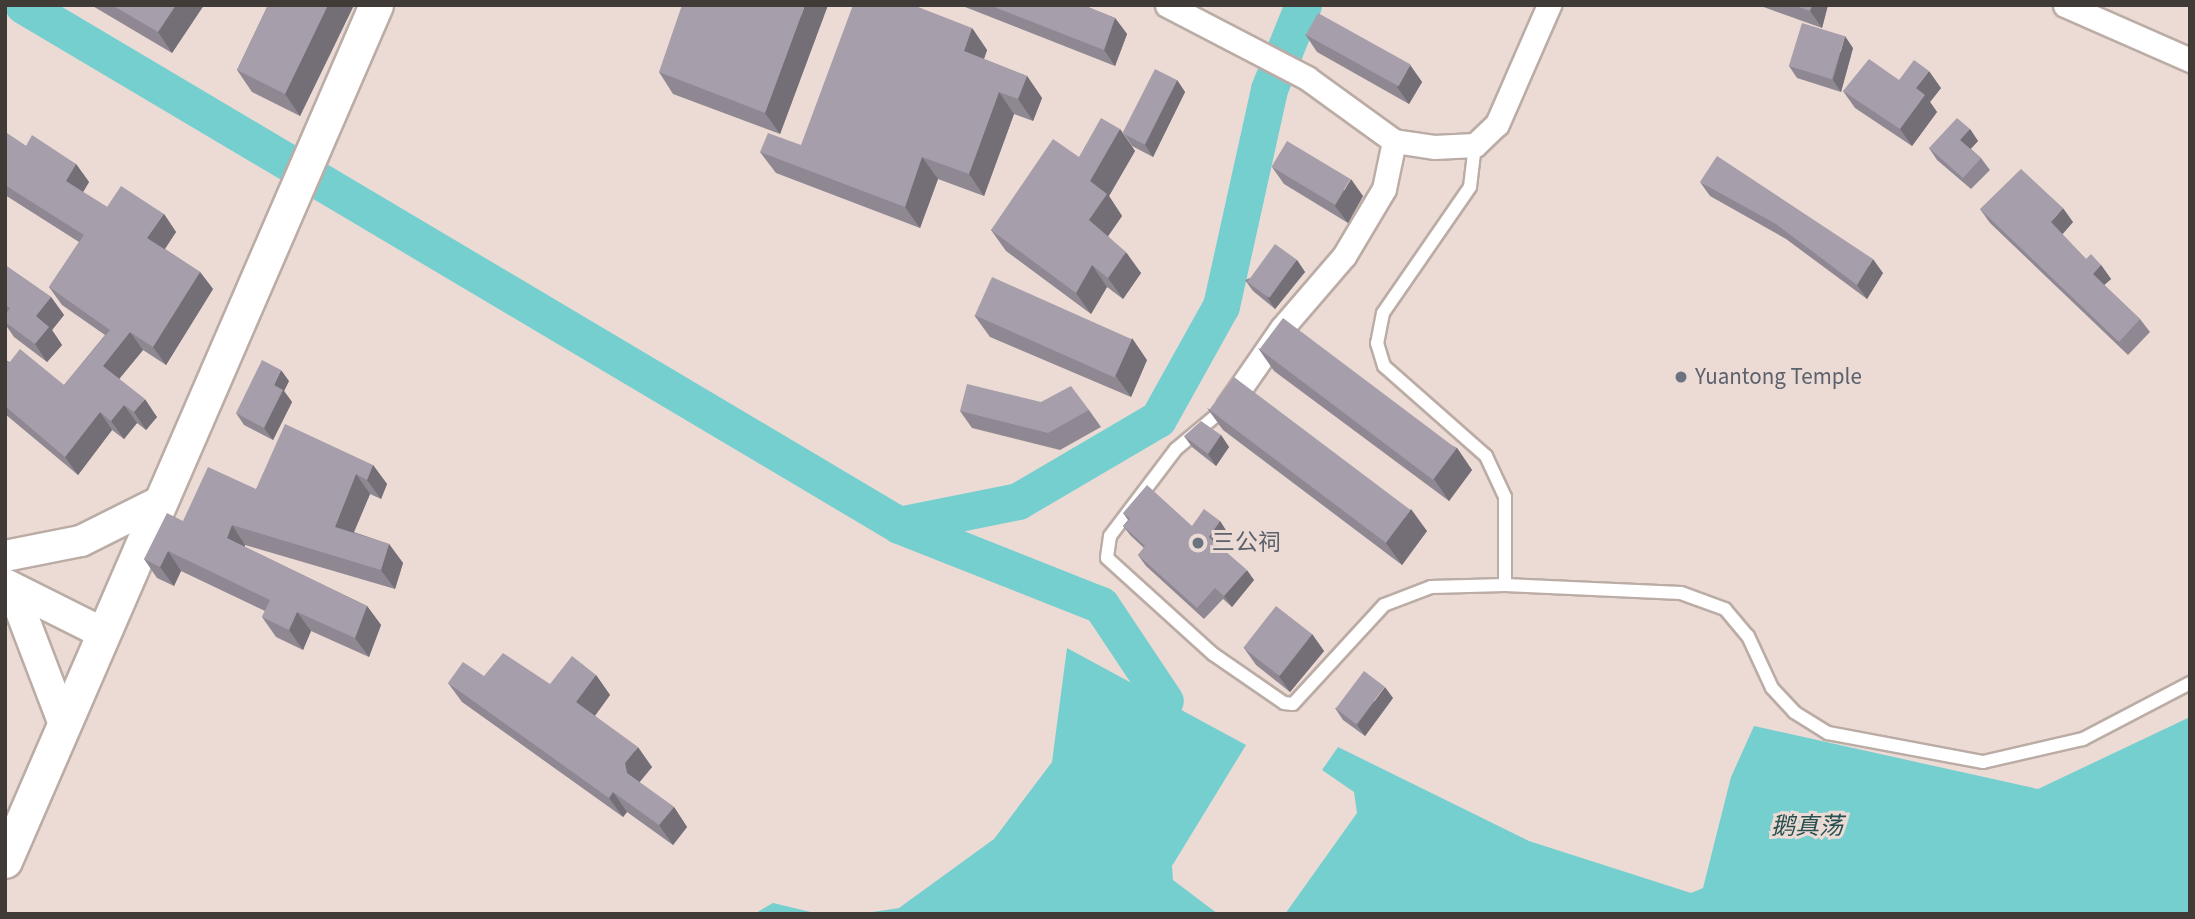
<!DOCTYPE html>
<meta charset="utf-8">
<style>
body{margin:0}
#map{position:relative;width:2195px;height:919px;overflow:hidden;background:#ecdbd5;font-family:"Source Sans 3","Noto Sans SC",sans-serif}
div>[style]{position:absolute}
.water>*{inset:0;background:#75cfcf}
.river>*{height:37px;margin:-18.5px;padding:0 18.5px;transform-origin:18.5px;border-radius:18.5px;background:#75cfcf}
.roads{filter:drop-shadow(2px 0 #bbaca6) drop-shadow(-2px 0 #bbaca6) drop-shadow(0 2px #bbaca6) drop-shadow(0 -2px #bbaca6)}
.service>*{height:12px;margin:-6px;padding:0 6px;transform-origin:6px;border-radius:6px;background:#fff}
.minor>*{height:23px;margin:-11.5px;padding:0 11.5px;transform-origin:11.5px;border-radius:11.5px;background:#fff}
.tertiary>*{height:30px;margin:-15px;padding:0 15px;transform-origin:15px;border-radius:15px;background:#fff}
.secondary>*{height:33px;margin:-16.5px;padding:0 16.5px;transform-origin:16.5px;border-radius:16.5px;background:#fff}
.wall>*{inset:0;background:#8f8892}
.shaded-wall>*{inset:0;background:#746f77}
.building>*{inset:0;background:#a69eaa;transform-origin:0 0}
.dots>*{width:19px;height:19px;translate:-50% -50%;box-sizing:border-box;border:4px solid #ecdbd5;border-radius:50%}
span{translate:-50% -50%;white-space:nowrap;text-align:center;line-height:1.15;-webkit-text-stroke:6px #ecdbd5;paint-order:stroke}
.worship-label{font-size:23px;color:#5b616d}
.left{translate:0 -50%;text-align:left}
.water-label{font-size:24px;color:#275050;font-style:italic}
.frame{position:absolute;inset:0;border:7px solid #413b38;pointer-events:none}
</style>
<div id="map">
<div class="water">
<div style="clip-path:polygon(1067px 648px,1246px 745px,1172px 866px,1173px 880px,1218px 914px,859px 914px,899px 908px,994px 839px,1052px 762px)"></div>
<div style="clip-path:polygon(2190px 717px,2190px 914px,1285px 914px,1357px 813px,1354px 792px,1322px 770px,1338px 747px,1529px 841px,1691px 893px,1703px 888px,1731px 777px,1754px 726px,2038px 789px)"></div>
<div style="clip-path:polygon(773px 903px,819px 914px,754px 914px)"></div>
</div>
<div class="river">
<div style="left:23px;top:5px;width:1019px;rotate:30.69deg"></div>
<div style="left:899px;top:525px;width:217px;rotate:21.6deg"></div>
<div style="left:1101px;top:605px;width:115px;rotate:56.3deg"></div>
<div style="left:899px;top:525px;width:121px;rotate:-11.4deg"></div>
<div style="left:1018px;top:501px;width:162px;rotate:-30.4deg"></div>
<div style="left:1158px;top:419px;width:129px;rotate:-60.9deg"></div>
<div style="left:1221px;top:306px;width:222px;rotate:-77.5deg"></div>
<div style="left:1269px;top:89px;width:91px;rotate:-68deg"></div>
</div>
<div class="roads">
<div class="service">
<div style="left:1475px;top:145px;width:42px;rotate:96.8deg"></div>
<div style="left:1470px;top:187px;width:153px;rotate:124.6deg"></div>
<div style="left:1383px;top:313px;width:31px;rotate:101deg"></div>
<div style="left:1377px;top:343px;width:24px;rotate:73deg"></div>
<div style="left:1384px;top:366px;width:136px;rotate:41.4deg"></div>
<div style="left:1486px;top:456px;width:45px;rotate:65.1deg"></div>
<div style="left:1505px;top:497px;width:88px;rotate:90deg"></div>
<div style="left:1225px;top:408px;width:64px;rotate:140.1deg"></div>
<div style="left:1176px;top:449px;width:109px;rotate:127.2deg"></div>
<div style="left:1110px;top:536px;width:22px;rotate:98deg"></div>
<div style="left:1107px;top:558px;width:143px;rotate:42.2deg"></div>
<div style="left:1213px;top:654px;width:86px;rotate:34.6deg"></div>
<div style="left:1284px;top:703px;width:9px;rotate:6deg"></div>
<div style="left:1293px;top:704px;width:134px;rotate:-47.4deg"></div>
<div style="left:1384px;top:605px;width:50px;rotate:-21deg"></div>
<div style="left:1431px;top:587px;width:74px;rotate:-1.5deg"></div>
<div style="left:1505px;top:585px;width:176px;rotate:2.6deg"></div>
<div style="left:1681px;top:593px;width:47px;rotate:20deg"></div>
<div style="left:1725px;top:609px;width:35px;rotate:50deg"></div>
<div style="left:1748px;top:636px;width:57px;rotate:65.2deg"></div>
<div style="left:1772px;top:688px;width:33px;rotate:47deg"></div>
<div style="left:1794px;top:712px;width:40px;rotate:32deg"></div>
<div style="left:1828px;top:733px;width:158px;rotate:10.6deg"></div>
<div style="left:1983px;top:762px;width:103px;rotate:-13deg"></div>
<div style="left:2083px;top:739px;width:121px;rotate:-27.6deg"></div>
</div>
<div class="minor">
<div style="left:1167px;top:5px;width:158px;rotate:27.5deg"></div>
<div style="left:1307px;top:78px;width:107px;rotate:35.9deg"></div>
<div style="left:1394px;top:141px;width:40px;rotate:8.5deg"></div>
<div style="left:1434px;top:147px;width:41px;rotate:-2.8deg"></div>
<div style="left:1475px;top:145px;width:30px;rotate:-44deg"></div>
<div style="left:1497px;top:124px;width:130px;rotate:-66.4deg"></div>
<div style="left:2065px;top:5px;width:137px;rotate:23.7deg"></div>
<div style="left:1228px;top:406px;width:95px;rotate:-55.3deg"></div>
<div style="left:1282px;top:328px;width:95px;rotate:-49.3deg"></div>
<div style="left:1344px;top:256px;width:78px;rotate:-59.2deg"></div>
<div style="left:1384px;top:189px;width:49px;rotate:-78.2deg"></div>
</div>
<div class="tertiary">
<div style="left:5px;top:556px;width:77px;rotate:-11.2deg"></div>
<div style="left:81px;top:541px;width:87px;rotate:-26.6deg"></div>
<div style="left:5px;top:584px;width:110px;rotate:26.6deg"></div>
<div style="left:12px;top:588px;width:146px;rotate:69.1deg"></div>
</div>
<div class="secondary">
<div style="left:5px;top:861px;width:933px;rotate:-66.57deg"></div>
</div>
</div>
<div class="wall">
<div style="clip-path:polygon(91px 5px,204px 5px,172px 53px)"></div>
<div style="clip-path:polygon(268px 5px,354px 5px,300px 116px,252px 92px,237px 70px)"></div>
<div style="clip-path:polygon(828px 5px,780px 134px,673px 94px,659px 72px)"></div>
<div style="clip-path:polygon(960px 5px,1083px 5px,1115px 18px,1127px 34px,1115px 66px)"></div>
<div style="clip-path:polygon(1758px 5px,1828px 5px,1822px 28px)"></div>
<div style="clip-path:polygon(972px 28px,987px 50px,984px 59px,1027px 76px,1042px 98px,1033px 121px,1014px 114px,984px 196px,938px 179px,920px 228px,776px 173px,760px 152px,801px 145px)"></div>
<div style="clip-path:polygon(1305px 34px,1410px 65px,1422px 82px,1409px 104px,1317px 52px)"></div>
<div style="clip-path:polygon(1853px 48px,1841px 92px,1797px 78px,1789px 66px)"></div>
<div style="clip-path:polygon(1177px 80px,1185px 92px,1153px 157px,1132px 146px,1124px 134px)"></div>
<div style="clip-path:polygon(1899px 80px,1941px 88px,1930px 102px,1937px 112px,1912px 146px,1855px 108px,1843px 91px)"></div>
<div style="clip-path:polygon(1120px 129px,1135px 151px,1109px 196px,1122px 216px,1108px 236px,1141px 273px,1123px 299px,1107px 287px,1091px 314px,1006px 251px,991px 230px,1079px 157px)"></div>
<div style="clip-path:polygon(1970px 129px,1978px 141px,1971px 149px,1981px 158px,1990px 170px,1971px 189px,1937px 160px,1929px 148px)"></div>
<div style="clip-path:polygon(5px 132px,26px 146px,76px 164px,89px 182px,83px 192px,107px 207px,164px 214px,176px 232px,165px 249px,200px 272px,213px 289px,166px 365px,143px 350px,119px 379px,157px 417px,146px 430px,137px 423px,124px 439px,112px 430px,78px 475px,5px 414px,5px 360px,64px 385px,105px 335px,62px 305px,49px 287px,79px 242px,5px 195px)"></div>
<div style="clip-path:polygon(1272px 167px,1363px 196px,1348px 223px,1284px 184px)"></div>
<div style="clip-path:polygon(1700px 182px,1883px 273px,1867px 299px,1786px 239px,1710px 196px)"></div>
<div style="clip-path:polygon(1980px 209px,2073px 222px,2062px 234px,2086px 259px,2101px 265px,2111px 279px,2104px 285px,2140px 319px,2150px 332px,2128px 355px,1990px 223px)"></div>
<div style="clip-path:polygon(1297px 260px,1305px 272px,1275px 309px,1253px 291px,1245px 280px)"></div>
<div style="clip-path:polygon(5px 265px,51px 297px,64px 315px,52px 330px,62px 345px,47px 362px,14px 337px,5px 324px)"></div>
<div style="clip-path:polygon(974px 315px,1147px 360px,1131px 397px,990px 337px)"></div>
<div style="clip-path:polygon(1258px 348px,1457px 448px,1472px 470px,1449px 501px,1274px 371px)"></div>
<div style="clip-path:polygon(289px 381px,284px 391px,292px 402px,273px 440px,244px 425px,236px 413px)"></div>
<div style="clip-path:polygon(1041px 402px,1089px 410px,1101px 427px,1060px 450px,972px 428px,960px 411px)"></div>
<div style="clip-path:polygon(1207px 408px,1427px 531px,1402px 565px,1223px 430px)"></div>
<div style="clip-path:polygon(1221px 435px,1229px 447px,1216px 466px,1192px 447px,1184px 436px)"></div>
<div style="clip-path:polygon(373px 465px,387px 484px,381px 499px,370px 494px,354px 532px,389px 544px,403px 563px,395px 589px,245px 545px,245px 547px,367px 606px,381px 625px,369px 657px,311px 631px,303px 650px,276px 637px,262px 617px,265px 611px,181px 571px,174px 586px,157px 578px,144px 559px,256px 489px)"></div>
<div style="clip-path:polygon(1123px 513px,1192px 526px,1220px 521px,1227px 532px,1218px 545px,1254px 580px,1232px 607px,1223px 599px,1204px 619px,1146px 566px,1138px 555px,1144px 548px,1131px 536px,1123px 526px,1128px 520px)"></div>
<div style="clip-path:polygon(1312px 634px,1324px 651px,1290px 692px,1256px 665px,1244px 648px)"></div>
<div style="clip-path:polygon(596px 675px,610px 695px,595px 716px,652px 767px,639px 782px,674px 807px,687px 827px,673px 845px,627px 812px,623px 817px,462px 702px,448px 683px,484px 676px,550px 684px)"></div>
<div style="clip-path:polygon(1393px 698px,1365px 736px,1343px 720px,1335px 708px)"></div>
</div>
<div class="shaded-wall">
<div style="clip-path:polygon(176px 5px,204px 5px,172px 53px,158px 32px)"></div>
<div style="clip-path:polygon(328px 5px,354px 5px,300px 116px,285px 94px)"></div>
<div style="clip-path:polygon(805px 5px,828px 5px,780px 134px,765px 113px)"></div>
<div style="clip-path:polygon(1812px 5px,1828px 5px,1822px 28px,1810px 11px)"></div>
<div style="clip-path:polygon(1115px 18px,1127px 34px,1115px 66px,1104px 50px)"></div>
<div style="clip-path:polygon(972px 28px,987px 50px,979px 73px,964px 51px)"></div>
<div style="clip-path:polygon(1845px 36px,1853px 48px,1841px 92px,1833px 80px)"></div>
<div style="clip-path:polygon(1410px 65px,1422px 82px,1409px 104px,1397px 87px)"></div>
<div style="clip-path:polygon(1929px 71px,1941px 88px,1930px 102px,1937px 112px,1912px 146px,1900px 129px,1916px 88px)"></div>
<div style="clip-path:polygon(1027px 76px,1042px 98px,1033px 121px,1018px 99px)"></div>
<div style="clip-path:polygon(1177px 80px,1185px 92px,1153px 157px,1145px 145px)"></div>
<div style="clip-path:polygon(999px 92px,1014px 114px,984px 196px,969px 174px)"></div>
<div style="clip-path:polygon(1120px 129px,1135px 151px,1109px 196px,1122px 216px,1104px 242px,1089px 220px,1090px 181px)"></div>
<div style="clip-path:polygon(1970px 129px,1978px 141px,1968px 151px,1960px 140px)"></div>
<div style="clip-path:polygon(922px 157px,938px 179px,920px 228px,905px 207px)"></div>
<div style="clip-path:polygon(76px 164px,89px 182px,79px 199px,66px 181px)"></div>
<div style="clip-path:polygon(1351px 179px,1363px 196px,1348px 223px,1335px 206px)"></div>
<div style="clip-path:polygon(2063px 208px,2073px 222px,2061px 236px,2051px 222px)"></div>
<div style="clip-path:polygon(164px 214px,176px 232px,160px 256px,147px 238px)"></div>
<div style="clip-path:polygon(1126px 252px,1141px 273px,1123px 299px,1108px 278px)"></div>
<div style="clip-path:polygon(1873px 259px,1883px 273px,1867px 299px,1857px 285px)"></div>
<div style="clip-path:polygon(1297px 260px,1305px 272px,1275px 309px,1267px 297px)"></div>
<div style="clip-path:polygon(1092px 265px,1107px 287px,1091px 314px,1076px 293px)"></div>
<div style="clip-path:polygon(2101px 265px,2111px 279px,2102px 287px,2093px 274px)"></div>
<div style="clip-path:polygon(200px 272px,213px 289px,166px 365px,153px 347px)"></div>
<div style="clip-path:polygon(51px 297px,64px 315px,52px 330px,62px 345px,47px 362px,35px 344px,36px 316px)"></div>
<div style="clip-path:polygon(130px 332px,143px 350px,115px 384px,103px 366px)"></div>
<div style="clip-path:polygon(1132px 338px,1147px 360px,1131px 397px,1115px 375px)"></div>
<div style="clip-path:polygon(281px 370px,289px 381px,284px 391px,292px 402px,273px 440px,264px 428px,274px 385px)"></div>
<div style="clip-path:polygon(145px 399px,157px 417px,146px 430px,134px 412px)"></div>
<div style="clip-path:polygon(124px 405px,137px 423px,124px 439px,111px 421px)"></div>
<div style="clip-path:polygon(100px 412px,112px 430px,78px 475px,65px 457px)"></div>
<div style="clip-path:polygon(1221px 435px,1229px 447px,1216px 466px,1208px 454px)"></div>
<div style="clip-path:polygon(1457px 448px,1472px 470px,1449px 501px,1434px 479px)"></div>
<div style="clip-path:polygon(373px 465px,387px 484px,381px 499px,367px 480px)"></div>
<div style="clip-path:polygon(356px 474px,370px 494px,348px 546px,335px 527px)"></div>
<div style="clip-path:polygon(1411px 509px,1427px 531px,1402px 565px,1386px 543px)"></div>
<div style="clip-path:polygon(1220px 521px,1227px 532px,1216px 547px,1209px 537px)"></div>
<div style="clip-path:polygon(232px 525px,245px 545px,241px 557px,227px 538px)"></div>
<div style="clip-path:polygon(389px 544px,403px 563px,395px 589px,381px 570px)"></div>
<div style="clip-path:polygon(168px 551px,181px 571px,174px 586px,160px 567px)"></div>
<div style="clip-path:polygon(1247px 570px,1254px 580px,1232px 607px,1224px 596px)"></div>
<div style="clip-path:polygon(367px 606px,381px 625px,369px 657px,355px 638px)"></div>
<div style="clip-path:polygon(297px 612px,311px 631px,303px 650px,289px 630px)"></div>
<div style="clip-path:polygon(1312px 634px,1324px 651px,1290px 692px,1278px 675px)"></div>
<div style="clip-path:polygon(596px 675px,610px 695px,590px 722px,576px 702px)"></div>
<div style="clip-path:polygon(1385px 687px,1393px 698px,1365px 736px,1357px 725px)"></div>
<div style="clip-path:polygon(638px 747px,652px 767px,639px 783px,627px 773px,625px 763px)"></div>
<div style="clip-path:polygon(613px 792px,627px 812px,623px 817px,609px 798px)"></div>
<div style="clip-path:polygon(674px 807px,687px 827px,673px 845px,659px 825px)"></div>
</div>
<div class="building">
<div style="clip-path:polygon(112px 5px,176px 5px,158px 32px)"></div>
<div style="clip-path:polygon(268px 5px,328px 5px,285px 94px,237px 70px)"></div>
<div style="clip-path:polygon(682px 5px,805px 5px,765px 113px,659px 72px)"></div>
<div style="clip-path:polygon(853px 5px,913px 5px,972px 28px,964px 51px,1027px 76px,1018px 99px,999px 92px,969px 174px,922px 157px,905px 207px,760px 152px,768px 133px,801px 145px)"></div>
<div style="clip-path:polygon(989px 5px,1083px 5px,1115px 18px,1104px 50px)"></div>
<div style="clip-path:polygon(1793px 5px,1812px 5px,1810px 11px)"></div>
<div style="left:1318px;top:13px;width:106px;height:25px;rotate:29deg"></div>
<div style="left:1802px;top:23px;width:45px;height:45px;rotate:17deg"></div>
<div style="clip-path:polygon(1869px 59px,1899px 80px,1914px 60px,1929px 71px,1916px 88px,1925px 95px,1900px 129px,1843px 91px)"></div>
<div style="left:1155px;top:69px;width:25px;height:72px;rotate:27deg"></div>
<div style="clip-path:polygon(1101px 118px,1120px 129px,1090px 181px,1107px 194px,1089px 220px,1126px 252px,1108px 278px,1092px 265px,1076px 293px,991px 230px,1053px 139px,1079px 157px)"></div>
<div style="clip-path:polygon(1957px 118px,1970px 129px,1960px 140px,1981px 158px,1963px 178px,1929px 148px)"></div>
<div style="clip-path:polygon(5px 132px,26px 146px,32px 135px,76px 164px,66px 181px,107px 207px,121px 186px,164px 214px,147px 238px,200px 272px,153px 347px,130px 332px,103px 366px,145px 399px,134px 412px,124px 405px,111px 421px,100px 412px,65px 457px,5px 406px,5px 360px,9px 363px,20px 349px,64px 385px,110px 330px,49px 287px,84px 235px,5px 185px)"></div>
<div style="left:1287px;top:141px;width:74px;height:30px;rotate:31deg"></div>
<div style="clip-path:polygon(1717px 156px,1873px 259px,1857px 285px,1776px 224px,1700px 182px)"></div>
<div style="clip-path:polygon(2021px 169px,2063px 208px,2051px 222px,2086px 259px,2091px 254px,2101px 265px,2093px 274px,2140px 319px,2119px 342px,1980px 209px)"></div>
<div style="left:1275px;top:244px;width:27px;height:47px;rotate:36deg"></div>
<div style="clip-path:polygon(5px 265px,51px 297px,36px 316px,49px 327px,35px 344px,5px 322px,5px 315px,10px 308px,5px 305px)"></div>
<div style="left:992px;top:277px;width:153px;height:42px;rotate:24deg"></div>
<div style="left:1283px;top:318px;width:217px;height:39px;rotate:37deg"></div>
<div style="clip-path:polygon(262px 360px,281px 370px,274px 385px,283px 390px,264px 428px,236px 413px)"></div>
<div style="left:1234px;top:377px;width:221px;height:41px;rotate:37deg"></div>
<div style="clip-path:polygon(967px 384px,1041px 402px,1071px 386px,1089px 410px,1048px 433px,960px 411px)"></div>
<div style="clip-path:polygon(1201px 421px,1221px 435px,1208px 454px,1184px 436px)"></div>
<div style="clip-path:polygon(285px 424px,373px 465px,367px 480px,356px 474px,335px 527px,389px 544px,381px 570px,232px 525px,227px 538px,367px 606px,355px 638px,297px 612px,289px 630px,262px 617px,270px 600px,168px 551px,160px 567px,144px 559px,167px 513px,183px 521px,208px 467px,256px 489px)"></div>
<div style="clip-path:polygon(1147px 485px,1192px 526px,1204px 509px,1220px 521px,1209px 537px,1247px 570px,1224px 596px,1215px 588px,1197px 608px,1138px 555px,1145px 546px,1123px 526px,1130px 519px,1123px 513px)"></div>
<div style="left:1276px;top:606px;width:46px;height:53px;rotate:38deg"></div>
<div style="clip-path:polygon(503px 653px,550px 684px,572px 656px,596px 675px,576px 702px,638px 747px,625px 763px,627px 773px,674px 807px,659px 825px,613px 792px,609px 798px,448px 683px,463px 662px,484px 676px)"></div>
<div style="left:1364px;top:671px;width:26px;height:47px;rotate:37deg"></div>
</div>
<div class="dots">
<div style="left:1681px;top:377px;background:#6b7280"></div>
<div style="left:1198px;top:543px;background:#6b7280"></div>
</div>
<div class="worship-label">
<span class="left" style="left:1695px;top:377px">Yuantong Temple</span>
<span class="left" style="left:1212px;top:543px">三公祠</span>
</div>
<div class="water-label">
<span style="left:1807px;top:827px">鹅真荡</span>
</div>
<div class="frame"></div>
</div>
